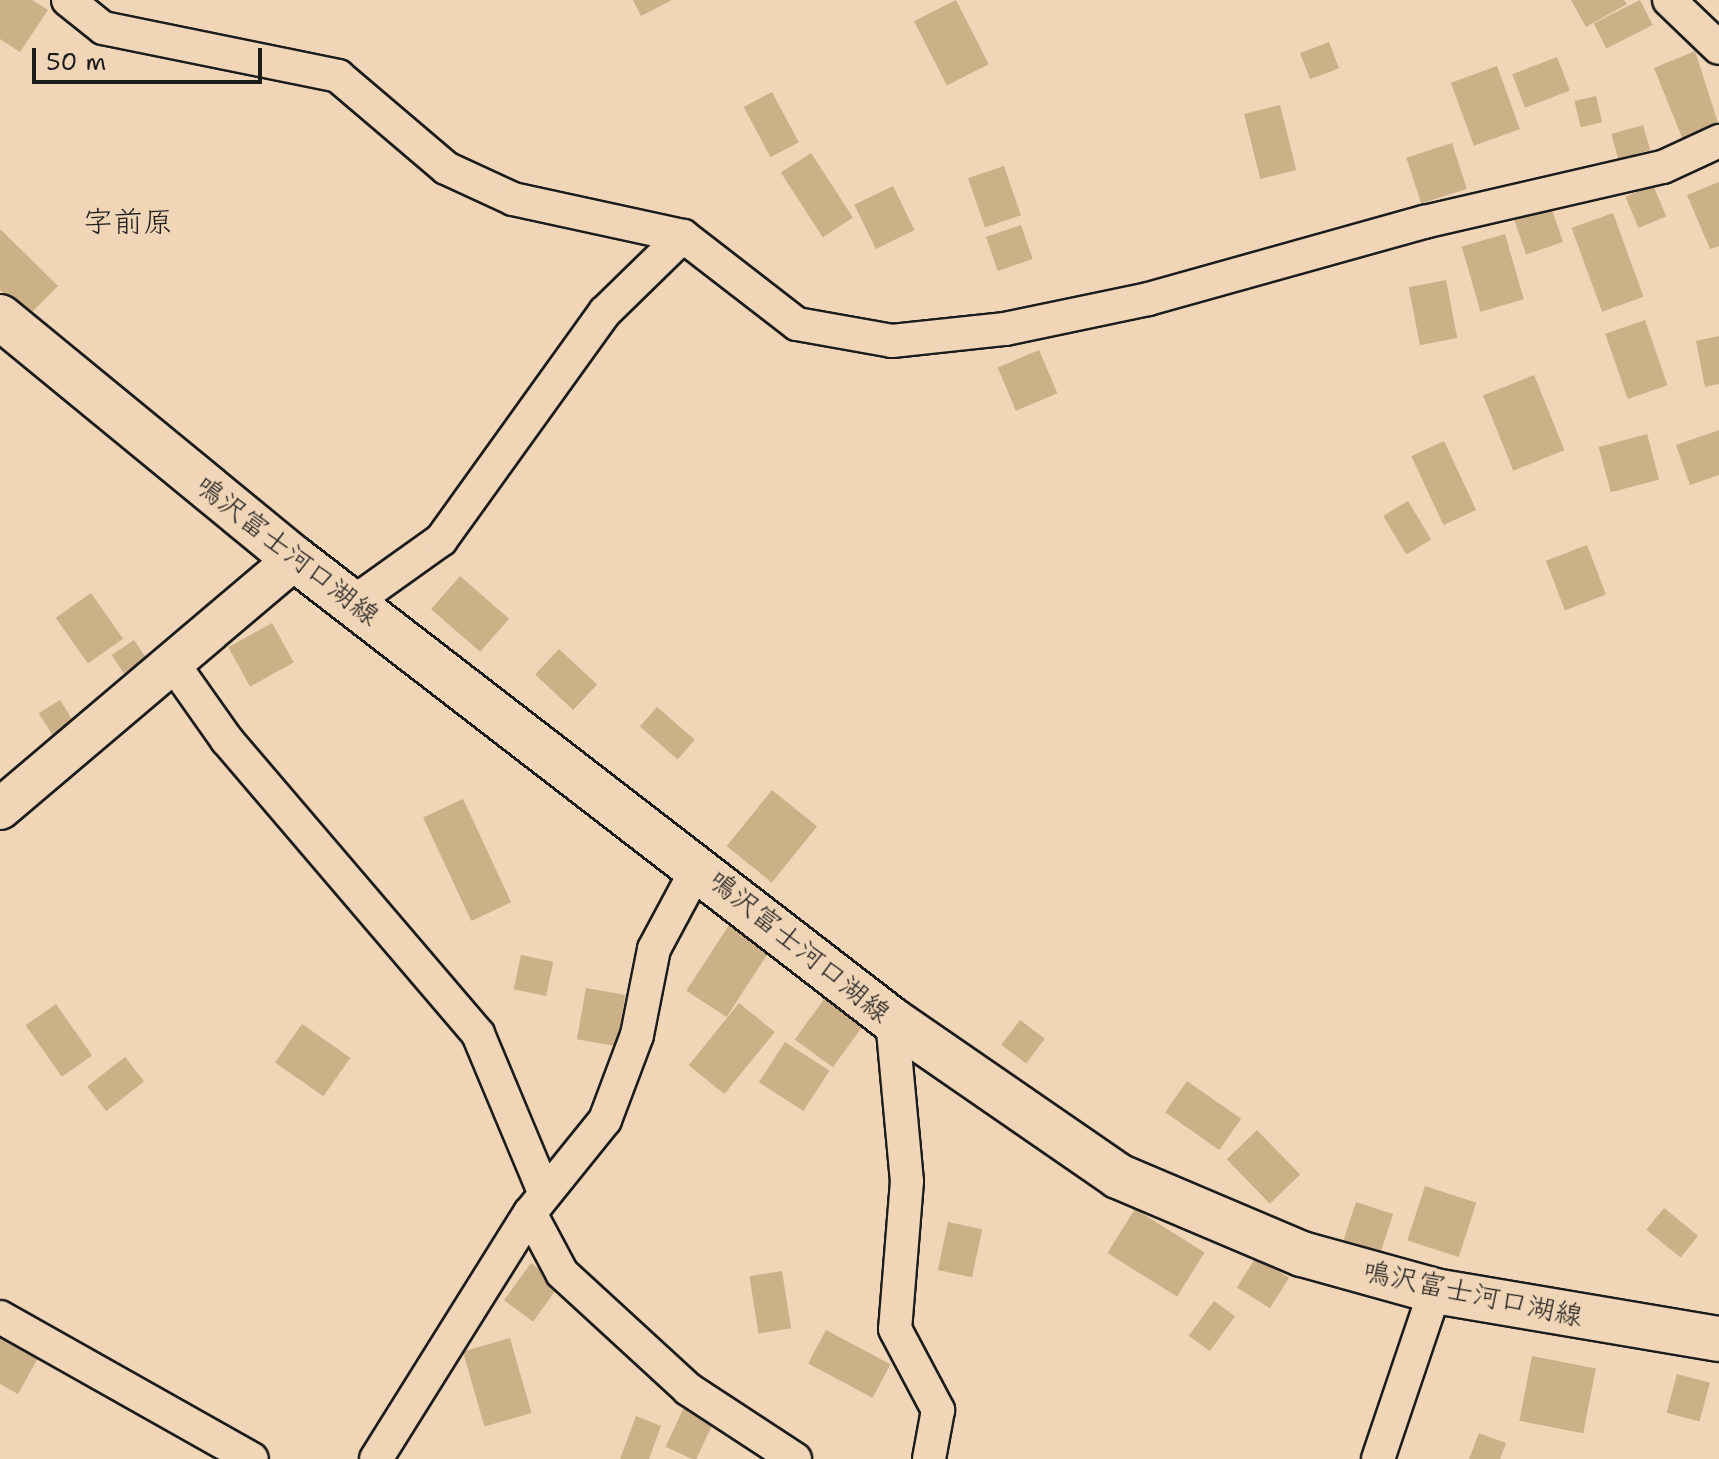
<!DOCTYPE html>
<meta charset="utf-8">
<style>
body{margin:0}
#map{position:relative;width:1719px;height:1459px;overflow:hidden;background:#f0d5b7;font-family:"Shantell Sans","Klee One",sans-serif}
div>[style]{position:absolute}
.building>*{inset:0;background:#cbb088;transform-origin:0 0}
.roads{filter:drop-shadow(2px 0 #1c1c1c) drop-shadow(-2px 0 #1c1c1c) drop-shadow(0 2px #1c1c1c) drop-shadow(0 -2px #1c1c1c)}
.minor>*{height:32px;margin:-16px;padding:0 16px;transform-origin:16px;border-radius:16px;background:#f0d5b7}
.tertiary>*{height:40px;margin:-20px;padding:0 20px;transform-origin:20px;border-radius:20px;background:#f0d5b7}
.secondary>*{height:44px;margin:-22px;padding:0 22px;transform-origin:22px;border-radius:22px;background:#f0d5b7}
span{translate:-50% -50%;white-space:nowrap;text-align:center;line-height:1.15;-webkit-text-stroke:8px #f0d5b7;paint-order:stroke}
.street-label{font-size:28px;color:#1c1c1c}
.neighbourhood-label{font-size:30px;color:#1c1c1c}
.scale{position:absolute;left:32px;top:48px;width:230px;height:36px;box-sizing:border-box;border:4px solid #1c1c1c;border-top:0;padding-left:10px;font-size:24px;line-height:28px;white-space:nowrap;color:#1c1c1c;-webkit-text-stroke:6px #f0d5b7;paint-order:stroke}
</style>
<div id="map">
<div class="building">
<div style="clip-path:polygon(0 0,32px 0,48px 10px,20px 52px,0 39px)"></div>
<div style="clip-path:polygon(633px 0,672px 0,641px 16px)"></div>
<div style="left:956px;top:0;width:72px;height:47px;rotate:63deg"></div>
<div style="clip-path:polygon(1571px 0,1624px 0,1627px 4px,1586px 27px)"></div>
<div style="left:1640px;top:0;width:28px;height:52px;rotate:63deg"></div>
<div style="left:1329px;top:42px;width:28px;height:31px;rotate:69deg"></div>
<div style="clip-path:polygon(1695px 51px,1719px 126px,1683px 140px,1654px 68px)"></div>
<div style="left:1557px;top:57px;width:36px;height:48px;rotate:69deg"></div>
<div style="left:1497px;top:66px;width:67px;height:49px;rotate:70deg"></div>
<div style="left:772px;top:92px;width:57px;height:32px;rotate:62deg"></div>
<div style="left:1596px;top:96px;width:27px;height:22px;rotate:77deg"></div>
<div style="left:1280px;top:105px;width:67px;height:37px;rotate:76deg"></div>
<div style="left:1643px;top:125px;width:26px;height:33px;rotate:74deg"></div>
<div style="left:1452px;top:143px;width:48px;height:48px;rotate:72deg"></div>
<div style="left:811px;top:153px;width:77px;height:36px;rotate:57deg"></div>
<div style="left:1004px;top:166px;width:52px;height:38px;rotate:71deg"></div>
<div style="clip-path:polygon(1719px 182px,1719px 246px,1710px 249px,1687px 195px)"></div>
<div style="left:1653px;top:185px;width:34px;height:30px;rotate:67deg"></div>
<div style="left:893px;top:186px;width:49px;height:43px;rotate:64deg"></div>
<div style="left:1550px;top:204px;width:40px;height:39px;rotate:71deg"></div>
<div style="left:1613px;top:213px;width:89px;height:44px;rotate:70deg"></div>
<div style="left:1021px;top:225px;width:36px;height:37px;rotate:71deg"></div>
<div style="clip-path:polygon(0 229px,58px 286px,27px 317px,0 290px)"></div>
<div style="left:1505px;top:234px;width:68px;height:45px;rotate:74deg"></div>
<div style="left:1446px;top:280px;width:59px;height:38px;rotate:79deg"></div>
<div style="left:1645px;top:320px;width:69px;height:42px;rotate:71deg"></div>
<div style="clip-path:polygon(1719px 336px,1719px 384px,1705px 387px,1696px 341px)"></div>
<div style="left:1039px;top:350px;width:47px;height:45px;rotate:67deg"></div>
<div style="left:1534px;top:375px;width:81px;height:55px;rotate:68deg"></div>
<div style="clip-path:polygon(1719px 430px,1719px 475px,1690px 485px,1676px 445px)"></div>
<div style="left:1647px;top:434px;width:47px;height:50px;rotate:75deg"></div>
<div style="left:1444px;top:441px;width:76px;height:36px;rotate:65deg"></div>
<div style="left:1408px;top:501px;width:45px;height:29px;rotate:59deg"></div>
<div style="left:1587px;top:545px;width:53px;height:44px;rotate:69deg"></div>
<div style="left:460px;top:576px;width:65px;height:44px;rotate:41deg"></div>
<div style="left:91px;top:593px;width:56px;height:43px;rotate:55deg"></div>
<div style="left:272px;top:623px;width:45px;height:50px;rotate:61deg"></div>
<div style="left:134px;top:640px;width:22px;height:27px;rotate:56deg"></div>
<div style="left:559px;top:649px;width:52px;height:35px;rotate:43deg"></div>
<div style="left:60px;top:700px;width:26px;height:25px;rotate:58deg"></div>
<div style="left:657px;top:707px;width:50px;height:26px;rotate:41deg"></div>
<div style="left:772px;top:790px;width:58px;height:72px;rotate:39deg"></div>
<div style="left:463px;top:799px;width:114px;height:44px;rotate:65deg"></div>
<div style="left:731px;top:922px;width:48px;height:82px;rotate:33deg"></div>
<div style="left:521px;top:955px;width:33px;height:35px;rotate:12deg"></div>
<div style="left:586px;top:988px;width:40px;height:52px;rotate:10deg"></div>
<div style="left:830px;top:991px;width:47px;height:60px;rotate:36deg"></div>
<div style="left:739px;top:1003px;width:46px;height:80px;rotate:39deg"></div>
<div style="left:56px;top:1004px;width:63px;height:37px;rotate:55deg"></div>
<div style="left:1020px;top:1020px;width:31px;height:31px;rotate:37deg"></div>
<div style="left:302px;top:1024px;width:59px;height:47px;rotate:35deg"></div>
<div style="left:785px;top:1042px;width:53px;height:48px;rotate:33deg"></div>
<div style="left:125px;top:1057px;width:31px;height:48px;rotate:52deg"></div>
<div style="left:1187px;top:1081px;width:66px;height:38px;rotate:35deg"></div>
<div style="left:1257px;top:1130px;width:62px;height:42px;rotate:46deg"></div>
<div style="left:1425px;top:1186px;width:54px;height:57px;rotate:18deg"></div>
<div style="left:1356px;top:1202px;width:39px;height:42px;rotate:18deg"></div>
<div style="left:1664px;top:1208px;width:44px;height:28px;rotate:39deg"></div>
<div style="left:1135px;top:1209px;width:82px;height:52px;rotate:32deg"></div>
<div style="left:948px;top:1222px;width:35px;height:49px;rotate:12deg"></div>
<div style="left:1256px;top:1257px;width:39px;height:36px;rotate:32deg"></div>
<div style="left:531px;top:1263px;width:36px;height:46px;rotate:36deg"></div>
<div style="left:782px;top:1271px;width:58px;height:33px;rotate:81deg"></div>
<div style="left:1214px;top:1301px;width:26px;height:43px;rotate:36deg"></div>
<div style="left:826px;top:1330px;width:73px;height:38px;rotate:28deg"></div>
<div style="clip-path:polygon(0 1337px,38px 1358px,18px 1394px,0 1384px)"></div>
<div style="left:510px;top:1338px;width:78px;height:49px;rotate:74deg"></div>
<div style="left:1532px;top:1356px;width:65px;height:66px;rotate:11deg"></div>
<div style="left:1677px;top:1374px;width:34px;height:40px;rotate:15deg"></div>
<div style="left:685px;top:1405px;width:33px;height:46px;rotate:25deg"></div>
<div style="clip-path:polygon(636px 1416px,661px 1426px,649px 1459px,620px 1459px)"></div>
<div style="clip-path:polygon(1479px 1433px,1506px 1443px,1500px 1459px,1469px 1459px)"></div>
</div>
<div class="roads">
<div class="minor">
<div style="left:68px;top:0;width:45px;rotate:38.7deg"></div>
<div style="left:103px;top:28px;width:240px;rotate:11.5deg"></div>
<div style="left:338px;top:76px;width:142px;rotate:40.4deg"></div>
<div style="left:446px;top:168px;width:74px;rotate:24.8deg"></div>
<div style="left:513px;top:199px;width:174px;rotate:12.3deg"></div>
<div style="left:683px;top:236px;width:144px;rotate:37.7deg"></div>
<div style="left:797px;top:324px;width:97px;rotate:10.1deg"></div>
<div style="left:892px;top:341px;width:114px;rotate:-6.1deg"></div>
<div style="left:1005px;top:329px;width:146px;rotate:-11.8deg"></div>
<div style="left:1148px;top:299px;width:287px;rotate:-15.6deg"></div>
<div style="left:1424px;top:222px;width:245px;rotate:-13deg"></div>
<div style="left:1663px;top:167px;width:62px;rotate:-24.9deg"></div>
<div style="left:1669px;top:0;width:69px;rotate:43.8deg"></div>
<div style="left:354px;top:602px;width:107px;rotate:-35.5deg"></div>
<div style="left:441px;top:540px;width:281px;rotate:-54.3deg"></div>
<div style="left:605px;top:312px;width:109px;rotate:-44.3deg"></div>
<div style="left:174px;top:665px;width:92px;rotate:54.8deg"></div>
<div style="left:227px;top:740px;width:387px;rotate:49.5deg"></div>
<div style="left:478px;top:1034px;width:173px;rotate:67.3deg"></div>
<div style="left:699px;top:865px;width:95px;rotate:118.2deg"></div>
<div style="left:654px;top:949px;width:88px;rotate:101.2deg"></div>
<div style="left:637px;top:1035px;width:91px;rotate:110.6deg"></div>
<div style="left:605px;top:1120px;width:119px;rotate:128.9deg"></div>
<div style="left:530px;top:1213px;width:68px;rotate:61.9deg"></div>
<div style="left:562px;top:1273px;width:171px;rotate:42.6deg"></div>
<div style="left:688px;top:1389px;width:128px;rotate:33.2deg"></div>
<div style="left:892px;top:1020px;width:162px;rotate:84.7deg"></div>
<div style="left:907px;top:1181px;width:148px;rotate:94.6deg"></div>
<div style="left:895px;top:1329px;width:92px;rotate:62deg"></div>
<div style="left:938px;top:1410px;width:50px;rotate:100.4deg"></div>
<div style="left:0;top:1317px;width:289px;rotate:29.4deg"></div>
<div style="left:376px;top:1459px;width:290px;rotate:-58deg"></div>
<div style="left:1378px;top:1459px;width:177px;rotate:-71.3deg"></div>
</div>
<div class="tertiary">
<div style="left:0;top:809px;width:387px;rotate:-40.3deg"></div>
</div>
<div class="secondary">
<div style="left:0;top:317px;width:382px;rotate:39.4deg"></div>
<div style="left:295px;top:559px;width:754px;rotate:37.68deg"></div>
<div style="left:892px;top:1020px;width:275px;rotate:34.6deg"></div>
<div style="left:1118px;top:1176px;width:200px;rotate:23deg"></div>
<div style="left:1302px;top:1254px;width:138px;rotate:15.5deg"></div>
<div style="left:1435px;top:1291px;width:288px;rotate:9.6deg"></div>
</div>
</div>
<div class="street-label">
<span style="left:288px;top:550px;rotate:38deg">鳴沢富士河口湖線</span>
<span style="left:800px;top:946px;rotate:39deg">鳴沢富士河口湖線</span>
<span style="left:1473px;top:1293px;rotate:12deg">鳴沢富士河口湖線</span>
</div>
<div class="neighbourhood-label">
<span style="left:128px;top:222px">字前原</span>
</div>
<div class="scale">50 m</div>
</div>
